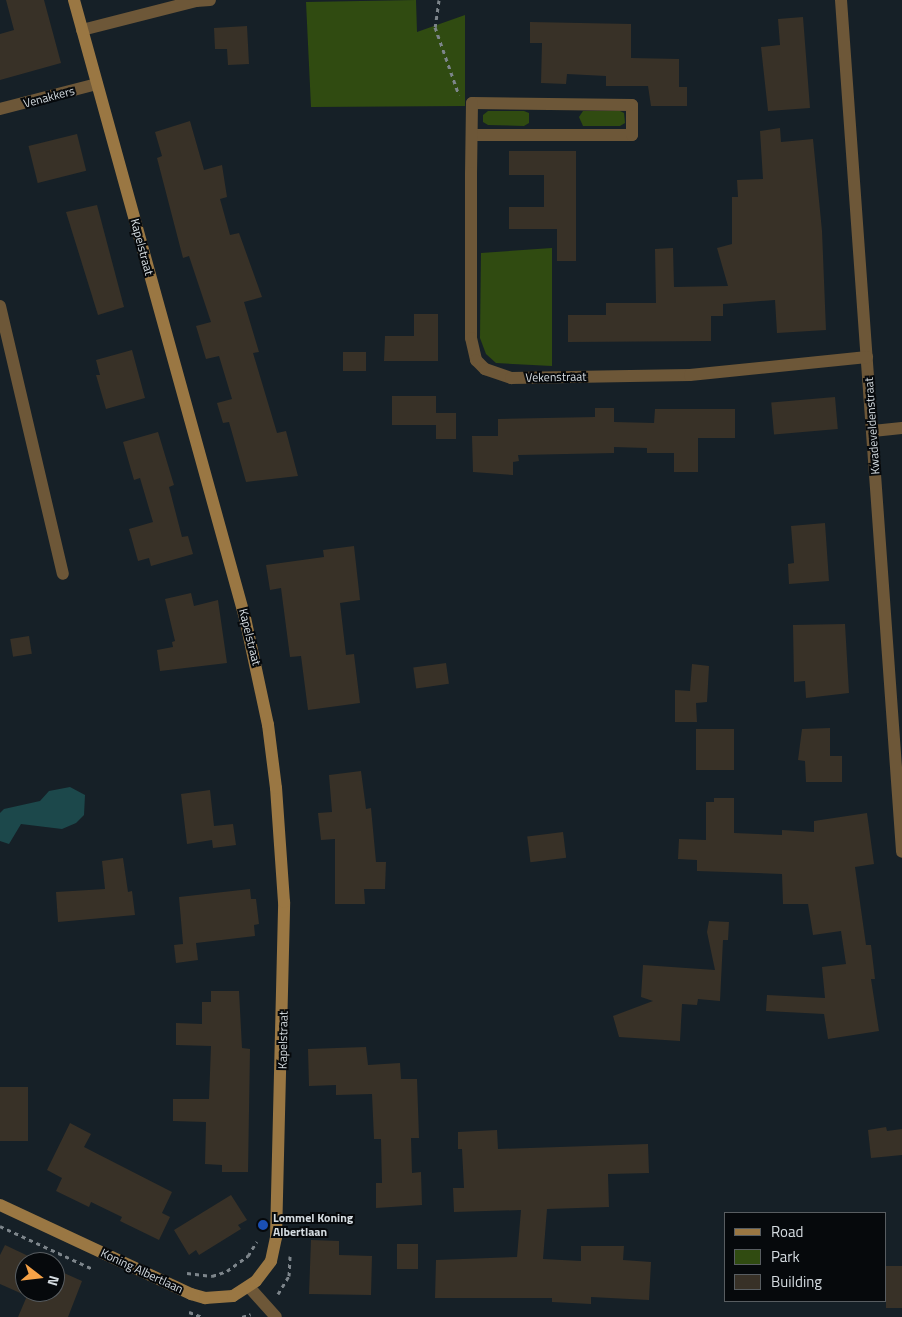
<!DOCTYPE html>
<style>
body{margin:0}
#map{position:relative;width:902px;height:1317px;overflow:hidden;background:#162027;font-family:"Titillium Web",sans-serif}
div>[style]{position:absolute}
.green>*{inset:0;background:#304b11}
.water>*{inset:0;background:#1c484b}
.building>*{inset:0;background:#383127;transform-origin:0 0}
.path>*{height:3px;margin-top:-1.5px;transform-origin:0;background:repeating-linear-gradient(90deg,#7d858b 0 4px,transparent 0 8px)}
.minor>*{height:12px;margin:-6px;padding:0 6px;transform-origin:6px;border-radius:6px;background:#6d5738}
.secondary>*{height:12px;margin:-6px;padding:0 6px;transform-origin:6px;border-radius:6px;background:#9a7743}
.dots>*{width:14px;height:14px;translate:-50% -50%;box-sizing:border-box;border:2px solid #06090c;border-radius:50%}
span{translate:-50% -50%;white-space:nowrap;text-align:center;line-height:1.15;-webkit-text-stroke:4px #06090c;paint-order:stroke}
.street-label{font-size:12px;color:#d4dbe0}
.poi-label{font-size:12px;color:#d4dbe0;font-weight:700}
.left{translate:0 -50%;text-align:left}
.legend{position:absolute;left:724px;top:1212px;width:162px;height:90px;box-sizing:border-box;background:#06090c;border:1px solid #585d61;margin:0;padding:6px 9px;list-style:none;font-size:15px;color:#d4dbe0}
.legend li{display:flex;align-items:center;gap:10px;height:25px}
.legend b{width:25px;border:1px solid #585d61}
.north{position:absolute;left:15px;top:1252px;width:50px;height:50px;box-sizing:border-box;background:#06090c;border:1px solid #585d61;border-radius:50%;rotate:106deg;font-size:14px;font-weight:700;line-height:20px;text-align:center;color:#d4dbe0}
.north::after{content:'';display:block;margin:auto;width:18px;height:22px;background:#f6a247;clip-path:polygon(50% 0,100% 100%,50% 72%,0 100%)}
</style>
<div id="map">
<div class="green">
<div style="clip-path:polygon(416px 0,417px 32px,465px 15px,465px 106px,311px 107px,306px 2px)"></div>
<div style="clip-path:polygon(488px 111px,524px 111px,529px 113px,529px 123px,524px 126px,488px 125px,483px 122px,483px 115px)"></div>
<div style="clip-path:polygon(583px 111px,620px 111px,624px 113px,625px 123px,620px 126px,583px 126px,579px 117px)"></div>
<div style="clip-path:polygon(552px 248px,552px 366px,496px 363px,486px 354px,480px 338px,481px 253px)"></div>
</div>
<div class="water">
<div style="clip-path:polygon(70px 787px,85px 795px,84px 815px,76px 823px,62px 829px,21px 824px,9px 844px,0 841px,0 813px,4px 809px,40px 801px,49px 791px)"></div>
</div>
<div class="building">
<div style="clip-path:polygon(6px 0,44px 0,61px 63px,0 80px,0 34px,14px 30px)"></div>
<div style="clip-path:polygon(803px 17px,810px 108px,768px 111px,761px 47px,780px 45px,778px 19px)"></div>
<div style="clip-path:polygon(530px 22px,631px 24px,631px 58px,679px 59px,679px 87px,687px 87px,687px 106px,651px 106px,648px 86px,606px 86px,606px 76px,567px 74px,566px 84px,541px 83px,542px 43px,530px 43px)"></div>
<div style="clip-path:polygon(247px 26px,249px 64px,228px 65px,227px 49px,215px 49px,214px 28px)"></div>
<div style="clip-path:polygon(190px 121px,204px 170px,222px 165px,227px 197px,220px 199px,230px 235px,239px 233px,262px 297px,244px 302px,259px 352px,253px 353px,277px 433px,286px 431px,298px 476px,246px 482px,229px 422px,223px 423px,217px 403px,232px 399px,219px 356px,206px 359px,196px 326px,211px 322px,189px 256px,183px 258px,157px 158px,162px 156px,155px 132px)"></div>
<div style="clip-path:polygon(780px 128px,781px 142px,813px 139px,822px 231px,826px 330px,777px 333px,775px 300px,723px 304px,723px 316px,711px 316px,711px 341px,568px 342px,568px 315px,606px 315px,606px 303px,656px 303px,655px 249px,673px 248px,674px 287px,728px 286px,717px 248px,732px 244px,732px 197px,738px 197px,737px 180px,763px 179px,760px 131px)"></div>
<div style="left:77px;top:134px;width:38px;height:50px;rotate:76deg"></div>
<div style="clip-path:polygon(509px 151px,576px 151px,576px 261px,557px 261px,557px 229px,509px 229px,509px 207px,544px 207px,544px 175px,509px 175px)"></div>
<div style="clip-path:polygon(97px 205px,124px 307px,98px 315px,66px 212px)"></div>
<div style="clip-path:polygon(414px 314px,438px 314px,438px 361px,384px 361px,385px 336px,414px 336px)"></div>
<div style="clip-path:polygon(132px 350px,145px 398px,106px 409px,96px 375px,100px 375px,96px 360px)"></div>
<div style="left:343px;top:352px;width:23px;height:19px"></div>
<div style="clip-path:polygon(392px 396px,436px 396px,436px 413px,456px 413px,456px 439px,436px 439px,436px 425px,392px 425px)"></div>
<div style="left:835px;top:397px;width:32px;height:64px;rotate:85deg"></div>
<div style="clip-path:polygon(595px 408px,614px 408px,614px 422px,654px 423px,655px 409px,735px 409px,735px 438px,698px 438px,698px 472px,674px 472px,674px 453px,647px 453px,647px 448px,614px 447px,614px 453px,518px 455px,519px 461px,513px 462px,513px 475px,473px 472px,472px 436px,498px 436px,498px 419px,595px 417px)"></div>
<div style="clip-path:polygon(158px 432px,174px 485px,169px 487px,182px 537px,188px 536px,193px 554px,151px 566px,149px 558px,138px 561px,129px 529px,153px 522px,140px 478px,134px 480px,123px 442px)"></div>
<div style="clip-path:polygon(825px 523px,829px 581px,789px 584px,788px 564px,794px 563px,791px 526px)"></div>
<div style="clip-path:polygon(354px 546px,360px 600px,340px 603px,346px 655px,354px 654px,360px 703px,308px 710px,301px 656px,290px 657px,281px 588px,270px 590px,266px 565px,324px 557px,323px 550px)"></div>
<div style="clip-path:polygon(191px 593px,194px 606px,218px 600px,227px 663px,160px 671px,157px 650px,173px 647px,172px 642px,175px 641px,165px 599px)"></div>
<div style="clip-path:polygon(845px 624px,849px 693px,806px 698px,805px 681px,794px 682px,793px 625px)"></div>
<div style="left:29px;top:636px;width:18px;height:19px;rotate:81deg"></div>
<div style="left:446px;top:663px;width:21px;height:33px;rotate:82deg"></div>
<div style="clip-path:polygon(692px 664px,709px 666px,707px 702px,696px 703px,697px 722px,675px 722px,675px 690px,690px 691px)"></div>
<div style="clip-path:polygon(830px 728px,830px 756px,842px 756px,842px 782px,806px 782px,805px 761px,798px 760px,802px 729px)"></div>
<div style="left:696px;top:729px;width:38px;height:41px"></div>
<div style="clip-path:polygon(361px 771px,366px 809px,371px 808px,376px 862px,386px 862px,385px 889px,364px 889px,365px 904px,335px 904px,335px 839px,321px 840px,318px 813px,332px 812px,329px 775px)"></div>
<div style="clip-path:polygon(210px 790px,214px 826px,233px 824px,236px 845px,213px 848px,212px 840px,187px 844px,181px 794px)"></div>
<div style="clip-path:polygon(714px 798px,734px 798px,734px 833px,782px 835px,782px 830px,814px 832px,814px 821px,867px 813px,874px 864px,855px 867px,866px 945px,871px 945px,875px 979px,871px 979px,879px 1031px,828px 1039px,824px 1014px,766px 1011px,767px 995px,825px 998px,822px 967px,846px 964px,841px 931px,813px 935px,808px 904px,783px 904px,782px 874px,697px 871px,697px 860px,678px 859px,679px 839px,706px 840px,706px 802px,714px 802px)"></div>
<div style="left:563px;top:832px;width:26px;height:36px;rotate:83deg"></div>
<div style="clip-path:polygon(123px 858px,128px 892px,132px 891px,135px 915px,58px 922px,56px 892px,105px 889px,102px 861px)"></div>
<div style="clip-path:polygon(250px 889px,251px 899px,256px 899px,259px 924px,254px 925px,255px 936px,196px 943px,198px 960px,176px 963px,174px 945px,183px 944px,179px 897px)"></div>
<div style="clip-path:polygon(709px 921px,729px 922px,728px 940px,723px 940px,720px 1001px,698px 999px,697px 1005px,682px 1004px,680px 1041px,619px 1037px,613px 1016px,653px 1001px,641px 997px,643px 965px,715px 970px,707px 932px)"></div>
<div style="clip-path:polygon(211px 991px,239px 991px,242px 1048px,250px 1049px,248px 1172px,222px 1172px,222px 1165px,205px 1164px,206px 1122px,173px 1121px,173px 1099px,209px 1099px,211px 1046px,176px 1045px,176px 1023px,202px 1024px,202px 1002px,211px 1002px)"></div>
<div style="clip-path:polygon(366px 1047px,368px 1065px,400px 1063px,401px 1079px,417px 1079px,419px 1138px,411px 1138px,412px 1173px,421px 1172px,422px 1205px,376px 1208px,376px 1183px,382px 1183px,381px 1139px,374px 1139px,372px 1094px,336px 1095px,336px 1085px,309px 1086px,308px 1049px)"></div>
<div style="left:0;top:1087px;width:28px;height:54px"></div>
<div style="clip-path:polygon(70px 1123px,91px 1134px,84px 1147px,172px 1192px,162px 1213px,170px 1217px,159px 1240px,120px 1221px,122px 1217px,91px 1202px,89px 1207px,56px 1191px,62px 1178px,47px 1170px)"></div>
<div style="clip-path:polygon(886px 1127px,887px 1131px,902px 1129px,902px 1155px,871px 1158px,868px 1130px)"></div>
<div style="clip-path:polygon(497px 1130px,498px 1149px,648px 1144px,649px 1173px,608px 1174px,609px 1207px,547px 1209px,543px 1259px,581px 1261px,581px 1246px,624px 1246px,623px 1260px,651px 1262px,649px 1300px,591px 1297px,591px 1304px,552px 1302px,552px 1298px,435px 1298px,436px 1260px,517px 1257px,521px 1210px,454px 1212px,453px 1188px,464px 1188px,462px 1149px,458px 1149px,458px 1132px)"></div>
<div style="clip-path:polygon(231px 1195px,247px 1220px,238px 1225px,241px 1229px,199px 1255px,196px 1250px,189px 1255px,174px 1230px)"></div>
<div style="clip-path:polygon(311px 1240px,339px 1241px,339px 1255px,372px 1256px,371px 1295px,309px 1294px)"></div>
<div style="left:397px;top:1244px;width:21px;height:25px"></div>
<div style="clip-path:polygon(5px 1245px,41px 1262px,25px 1262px,25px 1292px,55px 1292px,55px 1269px,82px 1281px,68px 1317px,18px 1317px,27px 1296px,0 1284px,0 1255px)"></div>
<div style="left:886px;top:1266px;width:16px;height:42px"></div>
</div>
<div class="path">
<div style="left:439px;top:0;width:27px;rotate:98deg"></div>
<div style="left:435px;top:27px;width:72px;rotate:70.6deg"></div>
<div style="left:0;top:1226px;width:102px;rotate:24.8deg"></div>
<div style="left:187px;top:1273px;width:25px;rotate:7deg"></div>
<div style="left:212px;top:1276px;width:16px;rotate:-18deg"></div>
<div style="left:227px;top:1271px;width:26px;rotate:-36deg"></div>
<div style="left:248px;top:1256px;width:17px;rotate:-59deg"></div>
<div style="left:278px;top:1294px;width:21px;rotate:-59deg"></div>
<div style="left:289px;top:1276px;width:20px;rotate:-87deg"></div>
<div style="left:189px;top:1312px;width:14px;rotate:21deg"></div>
<div style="left:242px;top:1317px;width:9px;rotate:-18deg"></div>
</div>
<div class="minor">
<div style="left:841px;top:0;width:854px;rotate:85.9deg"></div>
<div style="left:82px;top:30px;width:118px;rotate:-14.3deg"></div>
<div style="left:196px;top:1px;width:14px;rotate:-4deg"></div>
<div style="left:0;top:109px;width:100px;rotate:-14.5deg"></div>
<div style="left:472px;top:135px;width:160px"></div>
<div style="left:632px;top:135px;width:30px;rotate:-90deg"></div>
<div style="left:632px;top:105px;width:160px;rotate:-179.3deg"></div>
<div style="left:472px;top:103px;width:70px;rotate:90.8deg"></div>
<div style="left:471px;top:173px;width:165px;rotate:90deg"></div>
<div style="left:471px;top:338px;width:23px;rotate:77deg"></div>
<div style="left:476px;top:360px;width:13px;rotate:45deg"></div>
<div style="left:485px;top:369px;width:28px;rotate:19deg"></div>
<div style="left:511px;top:378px;width:179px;rotate:-1deg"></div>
<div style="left:690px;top:375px;width:178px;rotate:-5.8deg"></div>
<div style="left:0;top:306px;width:275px;rotate:76.8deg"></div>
<div style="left:873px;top:431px;width:29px;rotate:-6deg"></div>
<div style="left:249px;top:1287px;width:40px;rotate:48deg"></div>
</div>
<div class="secondary">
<div style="left:0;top:1205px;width:211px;rotate:25deg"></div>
<div style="left:191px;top:1294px;width:15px;rotate:16deg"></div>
<div style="left:205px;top:1298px;width:28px;rotate:-4deg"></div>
<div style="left:233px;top:1296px;width:27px;rotate:-33deg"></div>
<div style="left:256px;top:1281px;width:25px;rotate:-53deg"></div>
<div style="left:271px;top:1261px;width:25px;rotate:-78deg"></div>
<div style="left:276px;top:1237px;width:335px;rotate:-88.6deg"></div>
<div style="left:284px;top:902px;width:114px;rotate:-94deg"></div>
<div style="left:276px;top:788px;width:64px;rotate:-97.2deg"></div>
<div style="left:268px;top:725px;width:109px;rotate:-102.1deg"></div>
<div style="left:245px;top:618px;width:641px;rotate:-105.47deg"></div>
</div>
<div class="dots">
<div style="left:263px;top:1225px;background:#1a4fb4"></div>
</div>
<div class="street-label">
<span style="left:49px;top:97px;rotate:-15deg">Venakkers</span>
<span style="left:142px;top:247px;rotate:75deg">Kapelstraat</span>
<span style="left:556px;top:377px;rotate:-1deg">Vekenstraat</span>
<span style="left:872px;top:426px;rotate:-94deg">Kwadeveldenstraat</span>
<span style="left:250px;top:637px;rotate:76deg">Kapelstraat</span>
<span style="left:283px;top:1040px;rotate:-89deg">Kapelstraat</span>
<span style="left:142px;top:1271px;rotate:25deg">Koning Albertlaan</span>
</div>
<div class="poi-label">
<span class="left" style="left:273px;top:1225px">Lommel Koning<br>Albertlaan</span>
</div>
<ul class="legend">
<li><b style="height:6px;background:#9a7743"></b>Road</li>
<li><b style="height:14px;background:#304b11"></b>Park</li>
<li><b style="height:14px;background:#383127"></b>Building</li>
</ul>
<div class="north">N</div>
</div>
